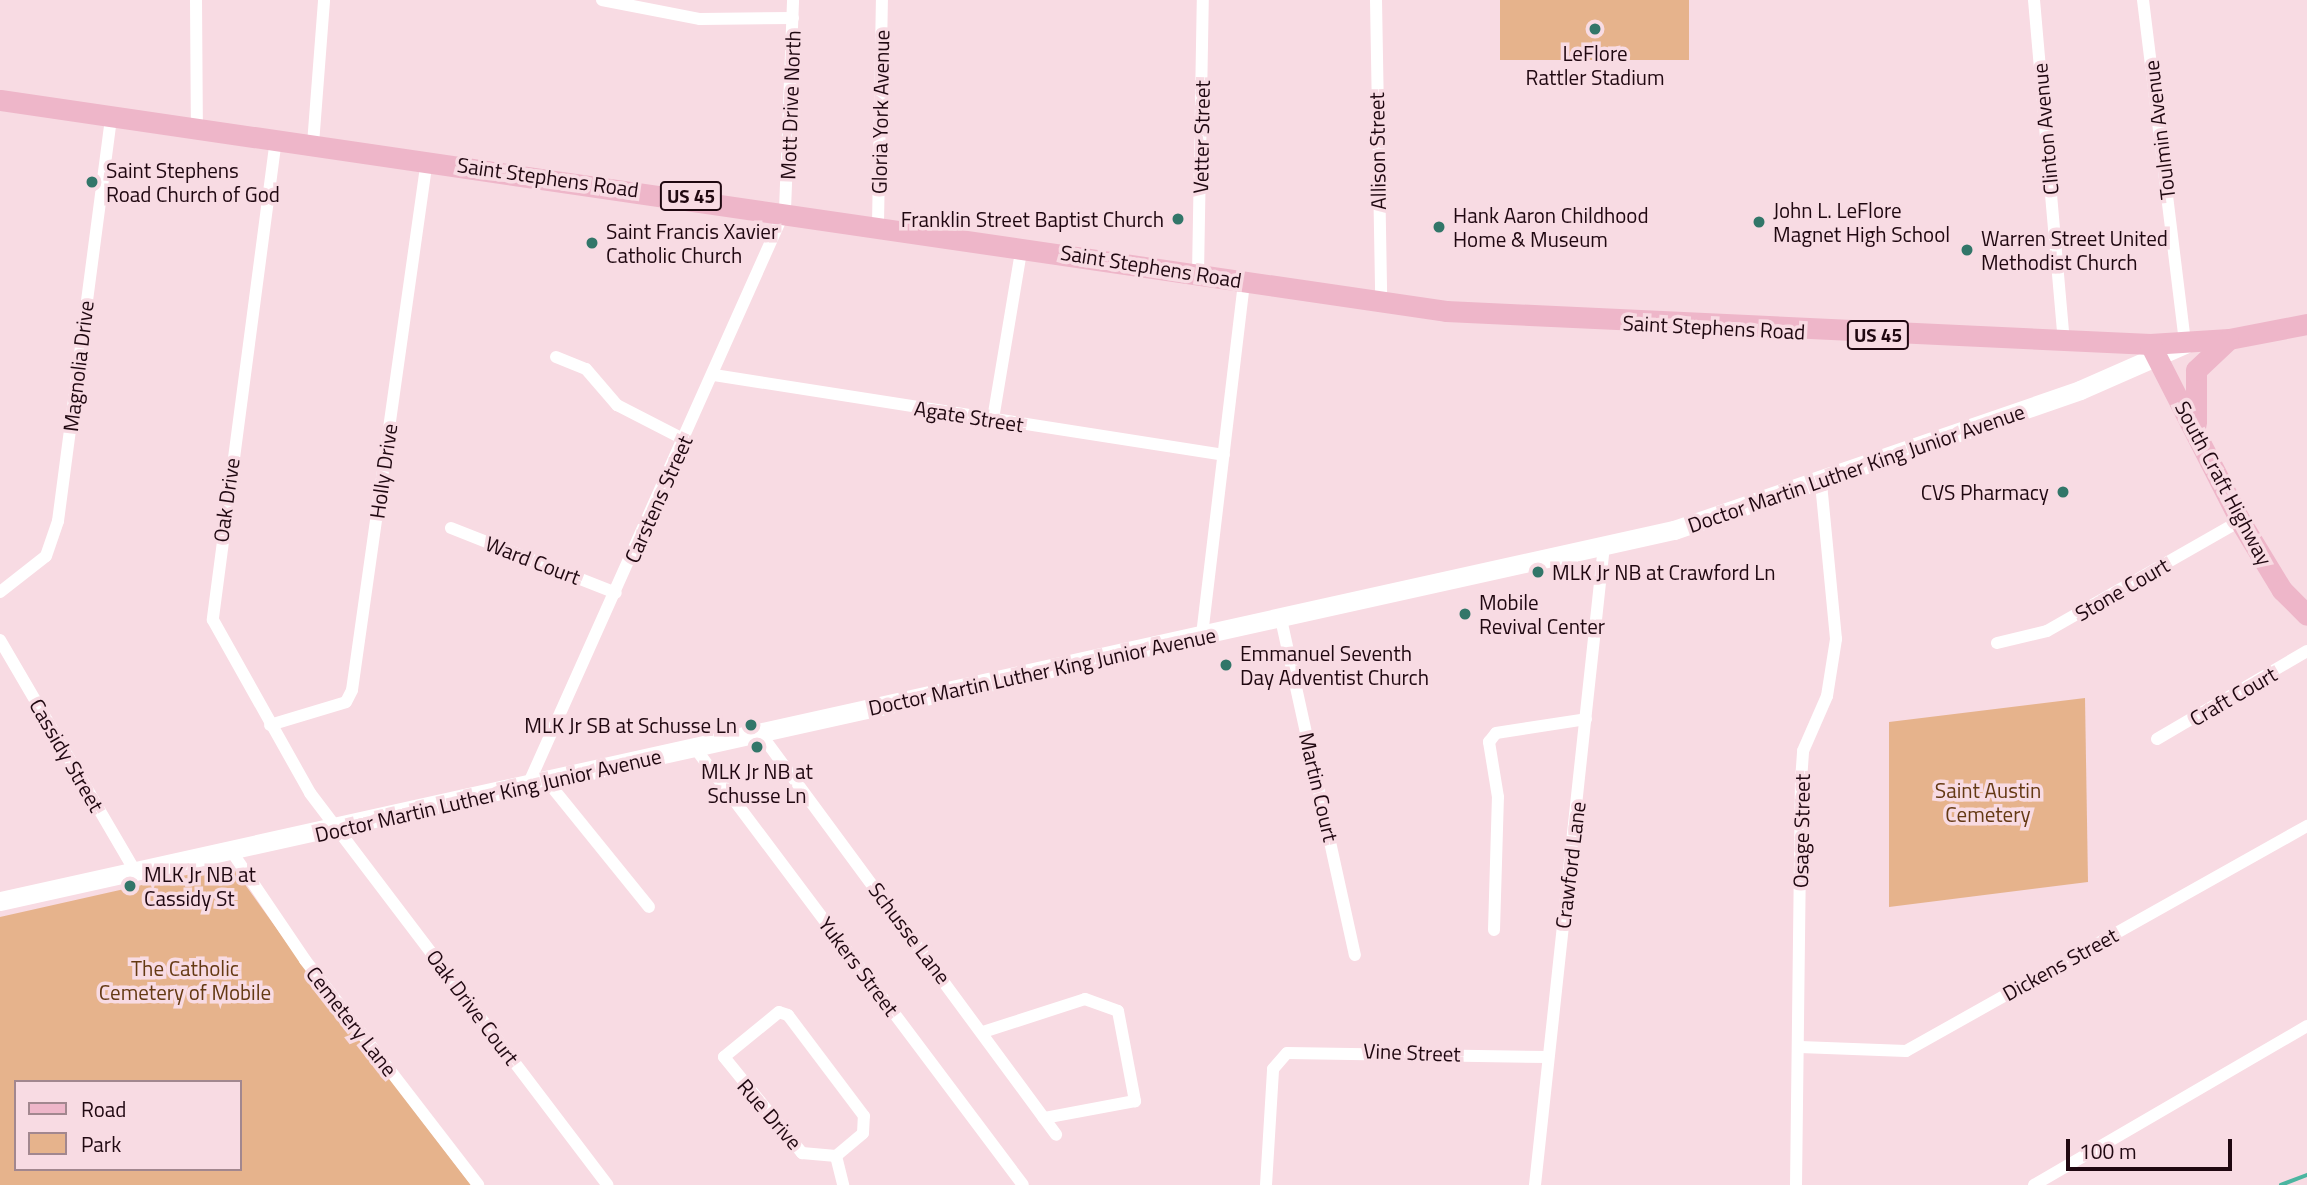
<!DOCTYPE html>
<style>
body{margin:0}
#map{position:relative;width:2307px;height:1185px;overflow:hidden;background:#f8dbe3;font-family:"Titillium Web",sans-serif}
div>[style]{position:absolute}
.green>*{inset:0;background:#e6b38c;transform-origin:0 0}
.stream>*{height:3.5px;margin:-1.75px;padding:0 1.75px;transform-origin:1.75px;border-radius:1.75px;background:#4bb5a0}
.minor>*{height:12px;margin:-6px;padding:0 6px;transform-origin:6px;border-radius:6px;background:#fff}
.secondary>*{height:19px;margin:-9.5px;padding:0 9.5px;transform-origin:9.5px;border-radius:9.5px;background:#fff}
.primary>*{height:21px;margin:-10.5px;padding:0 10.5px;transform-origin:10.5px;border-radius:10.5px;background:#eeb6c9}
.dots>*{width:19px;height:19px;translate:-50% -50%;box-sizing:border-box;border:4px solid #f8dbe3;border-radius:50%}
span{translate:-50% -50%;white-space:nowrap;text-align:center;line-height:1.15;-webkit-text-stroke:7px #f8dbe3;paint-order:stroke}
.shield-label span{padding:2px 5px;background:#f8dbe3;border:2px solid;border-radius:5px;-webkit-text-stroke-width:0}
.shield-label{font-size:19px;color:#200811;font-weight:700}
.poi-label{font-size:21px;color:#200811}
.left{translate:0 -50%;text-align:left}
.right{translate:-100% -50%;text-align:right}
.street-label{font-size:21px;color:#200811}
.park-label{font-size:21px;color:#643913}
.legend{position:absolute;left:14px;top:1080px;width:228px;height:91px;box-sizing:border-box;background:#f8dbe3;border:2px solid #a2878f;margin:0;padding:9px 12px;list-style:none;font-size:21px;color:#200811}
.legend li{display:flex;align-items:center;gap:14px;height:35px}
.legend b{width:35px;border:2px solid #a2878f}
.scale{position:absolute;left:2066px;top:1139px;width:166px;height:32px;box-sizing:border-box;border:4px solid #200811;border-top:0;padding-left:9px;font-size:21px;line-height:24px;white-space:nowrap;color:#200811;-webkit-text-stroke:5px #f8dbe3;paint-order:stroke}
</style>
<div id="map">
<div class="green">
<div style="left:1500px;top:0;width:189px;height:60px"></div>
<div style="clip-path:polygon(2085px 698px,2088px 882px,1889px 907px,1889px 722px)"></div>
<div style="clip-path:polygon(evenodd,231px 865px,305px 968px,471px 1185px,0 1185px,0 917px,231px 865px,16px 1082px,240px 1082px,240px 1169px,16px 1169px,16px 1082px)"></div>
</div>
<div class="stream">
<div style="left:2281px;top:1185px;width:28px;rotate:-21deg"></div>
</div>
<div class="minor">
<div style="left:196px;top:0;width:128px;rotate:89.6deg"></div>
<div style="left:602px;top:0;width:100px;rotate:11deg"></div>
<div style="left:700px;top:19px;width:93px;rotate:-0.6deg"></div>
<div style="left:1376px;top:0;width:301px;rotate:89deg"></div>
<div style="left:2034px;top:0;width:343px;rotate:85deg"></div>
<div style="left:2143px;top:0;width:347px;rotate:83deg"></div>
<div style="left:276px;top:139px;width:485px;rotate:97.5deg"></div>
<div style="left:213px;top:620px;width:198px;rotate:60.7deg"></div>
<div style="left:310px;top:793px;width:492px;rotate:52.8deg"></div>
<div style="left:313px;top:144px;width:144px;rotate:-85.6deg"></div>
<div style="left:878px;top:224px;width:224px;rotate:-89deg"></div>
<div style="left:1198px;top:274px;width:274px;rotate:-89deg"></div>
<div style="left:556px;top:357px;width:32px;rotate:22deg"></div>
<div style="left:586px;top:369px;width:48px;rotate:49.3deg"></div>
<div style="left:617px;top:405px;width:76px;rotate:27.2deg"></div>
<div style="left:714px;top:375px;width:516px;rotate:8.91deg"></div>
<div style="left:993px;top:419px;width:175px;rotate:-80.5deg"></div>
<div style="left:451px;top:528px;width:177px;rotate:21.5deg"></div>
<div style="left:0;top:592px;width:58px;rotate:-38deg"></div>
<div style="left:46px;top:556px;width:37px;rotate:-71deg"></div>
<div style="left:58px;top:521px;width:408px;rotate:-82.5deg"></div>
<div style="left:1281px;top:619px;width:344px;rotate:77.6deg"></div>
<div style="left:1202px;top:635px;width:356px;rotate:-83.2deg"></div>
<div style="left:0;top:640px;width:268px;rotate:59.7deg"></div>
<div style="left:1997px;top:643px;width:51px;rotate:-13.5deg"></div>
<div style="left:2047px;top:631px;width:222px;rotate:-29.7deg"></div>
<div style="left:270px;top:725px;width:79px;rotate:-16.8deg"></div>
<div style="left:346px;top:702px;width:13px;rotate:-63deg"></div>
<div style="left:352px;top:690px;width:535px;rotate:-81.95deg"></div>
<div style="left:760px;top:733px;width:499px;rotate:53.6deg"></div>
<div style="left:2157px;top:739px;width:174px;rotate:-30.4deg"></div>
<div style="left:695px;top:748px;width:546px;rotate:53.11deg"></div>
<div style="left:547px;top:781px;width:162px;rotate:51deg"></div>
<div style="left:528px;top:785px;width:630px;rotate:-65.92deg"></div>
<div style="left:785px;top:210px;width:210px;rotate:-87.8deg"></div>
<div style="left:232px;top:852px;width:130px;rotate:55.9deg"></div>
<div style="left:305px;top:960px;width:284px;rotate:52.4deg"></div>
<div style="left:1494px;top:930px;width:133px;rotate:-88.3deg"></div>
<div style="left:1498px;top:797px;width:56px;rotate:-99.3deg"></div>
<div style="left:1489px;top:742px;width:11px;rotate:-52deg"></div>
<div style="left:1496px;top:733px;width:91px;rotate:-8.8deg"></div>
<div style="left:983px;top:1032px;width:107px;rotate:-17.9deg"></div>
<div style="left:1085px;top:999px;width:35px;rotate:20deg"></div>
<div style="left:1118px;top:1011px;width:92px;rotate:79.3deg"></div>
<div style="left:1135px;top:1101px;width:93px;rotate:169.4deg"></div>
<div style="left:1800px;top:1047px;width:106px;rotate:2.2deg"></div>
<div style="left:1906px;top:1051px;width:460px;rotate:-29.3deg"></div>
<div style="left:836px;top:1156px;width:35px;rotate:-40deg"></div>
<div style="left:863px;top:1133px;width:17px;rotate:-87deg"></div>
<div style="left:864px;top:1116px;width:126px;rotate:-127deg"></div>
<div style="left:788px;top:1015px;width:9px;rotate:-162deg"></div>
<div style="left:779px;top:1012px;width:71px;rotate:140.7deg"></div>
<div style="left:724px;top:1057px;width:124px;rotate:50.9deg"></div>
<div style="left:802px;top:1153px;width:34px;rotate:5deg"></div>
<div style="left:836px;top:1156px;width:30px;rotate:76deg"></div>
<div style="left:1266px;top:1185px;width:116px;rotate:-86.5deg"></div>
<div style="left:1273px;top:1069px;width:21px;rotate:-49deg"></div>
<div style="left:1287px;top:1053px;width:261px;rotate:0.9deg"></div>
<div style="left:1535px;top:1185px;width:643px;rotate:-83.84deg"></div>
<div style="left:1796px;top:1185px;width:404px;rotate:-89.3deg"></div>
<div style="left:1801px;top:781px;width:30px;rotate:-86deg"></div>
<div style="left:1803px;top:751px;width:60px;rotate:-66.4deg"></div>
<div style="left:1827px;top:696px;width:58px;rotate:-81deg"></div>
<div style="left:1836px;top:639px;width:156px;rotate:-95.5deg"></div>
<div style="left:2034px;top:1185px;width:316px;rotate:-30.2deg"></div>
</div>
<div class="secondary">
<div style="left:0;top:901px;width:1715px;rotate:-12.5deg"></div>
<div style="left:1674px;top:530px;width:429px;rotate:-19deg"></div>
<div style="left:2080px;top:390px;width:115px;rotate:-23.7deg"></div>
</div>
<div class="primary">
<div style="left:0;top:100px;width:1461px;rotate:8.3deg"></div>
<div style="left:1446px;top:311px;width:705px;rotate:2.68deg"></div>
<div style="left:2150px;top:344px;width:79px;rotate:-3.6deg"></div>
<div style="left:2229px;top:339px;width:79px;rotate:-10.9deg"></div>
<div style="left:2150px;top:344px;width:199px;rotate:63deg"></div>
<div style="left:2240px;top:521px;width:81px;rotate:58.7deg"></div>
<div style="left:2282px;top:590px;width:35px;rotate:45deg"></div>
<div style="left:2196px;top:423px;width:53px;rotate:-90deg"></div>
<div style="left:2196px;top:370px;width:44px;rotate:-43.2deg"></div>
</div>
<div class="dots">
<div style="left:1595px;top:29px;background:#327669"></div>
<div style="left:92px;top:182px;background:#327669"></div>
<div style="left:1178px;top:219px;background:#327669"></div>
<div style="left:1759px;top:222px;background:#327669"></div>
<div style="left:1439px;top:227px;background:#327669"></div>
<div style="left:592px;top:243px;background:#327669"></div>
<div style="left:1967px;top:250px;background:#327669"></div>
<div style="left:2063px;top:492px;background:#327669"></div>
<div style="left:1538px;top:572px;background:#327669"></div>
<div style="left:1465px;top:614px;background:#327669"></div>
<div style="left:1226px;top:665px;background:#327669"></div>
<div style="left:751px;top:725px;background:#327669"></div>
<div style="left:757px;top:747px;background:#327669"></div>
<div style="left:130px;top:886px;background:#327669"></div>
</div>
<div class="shield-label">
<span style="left:691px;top:196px">US 45</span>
<span style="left:1878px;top:335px">US 45</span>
</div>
<div class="poi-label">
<span style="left:1595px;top:65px">LeFlore<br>Rattler Stadium</span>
<span class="left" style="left:106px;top:182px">Saint Stephens<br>Road Church of God</span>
<span class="left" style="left:1773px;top:222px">John L. LeFlore<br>Magnet High School</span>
<span class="left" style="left:1453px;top:227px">Hank Aaron Childhood<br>Home &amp; Museum</span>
<span class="right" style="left:1164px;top:219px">Franklin Street Baptist Church</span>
<span class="left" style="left:606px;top:243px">Saint Francis Xavier<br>Catholic Church</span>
<span class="left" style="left:1981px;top:250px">Warren Street United<br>Methodist Church</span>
<span class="right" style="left:2049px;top:492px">CVS Pharmacy</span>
<span class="left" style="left:1552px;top:572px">MLK Jr NB at Crawford Ln</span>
<span class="left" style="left:1479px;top:614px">Mobile<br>Revival Center</span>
<span class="left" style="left:1240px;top:665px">Emmanuel Seventh<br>Day Adventist Church</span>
<span class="right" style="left:737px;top:725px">MLK Jr SB at Schusse Ln</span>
<span style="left:757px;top:783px">MLK Jr NB at<br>Schusse Ln</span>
<span class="left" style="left:144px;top:886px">MLK Jr NB at<br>Cassidy St</span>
</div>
<div class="street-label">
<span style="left:790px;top:105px;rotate:-88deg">Mott Drive North</span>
<span style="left:880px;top:112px;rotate:-89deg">Gloria York Avenue</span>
<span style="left:2045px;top:129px;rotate:-95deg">Clinton Avenue</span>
<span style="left:2159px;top:130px;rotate:-97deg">Toulmin Avenue</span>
<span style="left:1201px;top:137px;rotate:-89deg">Vetter Street</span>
<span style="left:1377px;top:151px;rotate:-91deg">Allison Street</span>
<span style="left:548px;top:177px;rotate:8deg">Saint Stephens Road</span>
<span style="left:1151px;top:266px;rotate:9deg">Saint Stephens Road</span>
<span style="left:1714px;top:327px;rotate:3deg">Saint Stephens Road</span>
<span style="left:78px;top:366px;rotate:-83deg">Magnolia Drive</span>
<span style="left:969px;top:416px;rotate:9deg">Agate Street</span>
<span style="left:1856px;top:468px;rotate:-19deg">Doctor Martin Luther King Junior Avenue</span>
<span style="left:383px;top:471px;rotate:-82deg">Holly Drive</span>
<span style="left:2224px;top:483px;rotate:62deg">South Craft Highway</span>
<span style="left:658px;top:499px;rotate:-66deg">Carstens Street</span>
<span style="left:226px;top:500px;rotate:-82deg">Oak Drive</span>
<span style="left:533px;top:560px;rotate:21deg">Ward Court</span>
<span style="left:2122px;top:589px;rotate:-30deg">Stone Court</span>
<span style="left:1042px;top:671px;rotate:-12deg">Doctor Martin Luther King Junior Avenue</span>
<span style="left:2233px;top:696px;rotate:-30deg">Craft Court</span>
<span style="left:67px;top:755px;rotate:60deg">Cassidy Street</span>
<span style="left:1319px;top:787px;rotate:77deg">Martin Court</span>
<span style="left:488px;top:795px;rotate:-13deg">Doctor Martin Luther King Junior Avenue</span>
<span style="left:1801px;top:831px;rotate:-89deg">Osage Street</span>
<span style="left:1570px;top:865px;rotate:-83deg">Crawford Lane</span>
<span style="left:910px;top:933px;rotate:53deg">Schusse Lane</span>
<span style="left:2060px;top:964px;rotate:-29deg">Dickens Street</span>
<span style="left:859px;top:966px;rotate:53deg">Yukers Street</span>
<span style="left:473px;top:1007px;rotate:53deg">Oak Drive Court</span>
<span style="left:352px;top:1021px;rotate:52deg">Cemetery Lane</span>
<span style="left:1412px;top:1052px;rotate:2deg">Vine Street</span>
<span style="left:770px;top:1114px;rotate:49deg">Rue Drive</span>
</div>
<div class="park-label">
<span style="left:1988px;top:802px">Saint Austin<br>Cemetery</span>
<span style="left:185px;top:980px">The Catholic<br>Cemetery of Mobile</span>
</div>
<ul class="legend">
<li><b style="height:9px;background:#eeb6c9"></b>Road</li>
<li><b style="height:19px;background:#e6b38c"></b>Park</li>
</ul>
<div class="scale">100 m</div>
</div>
